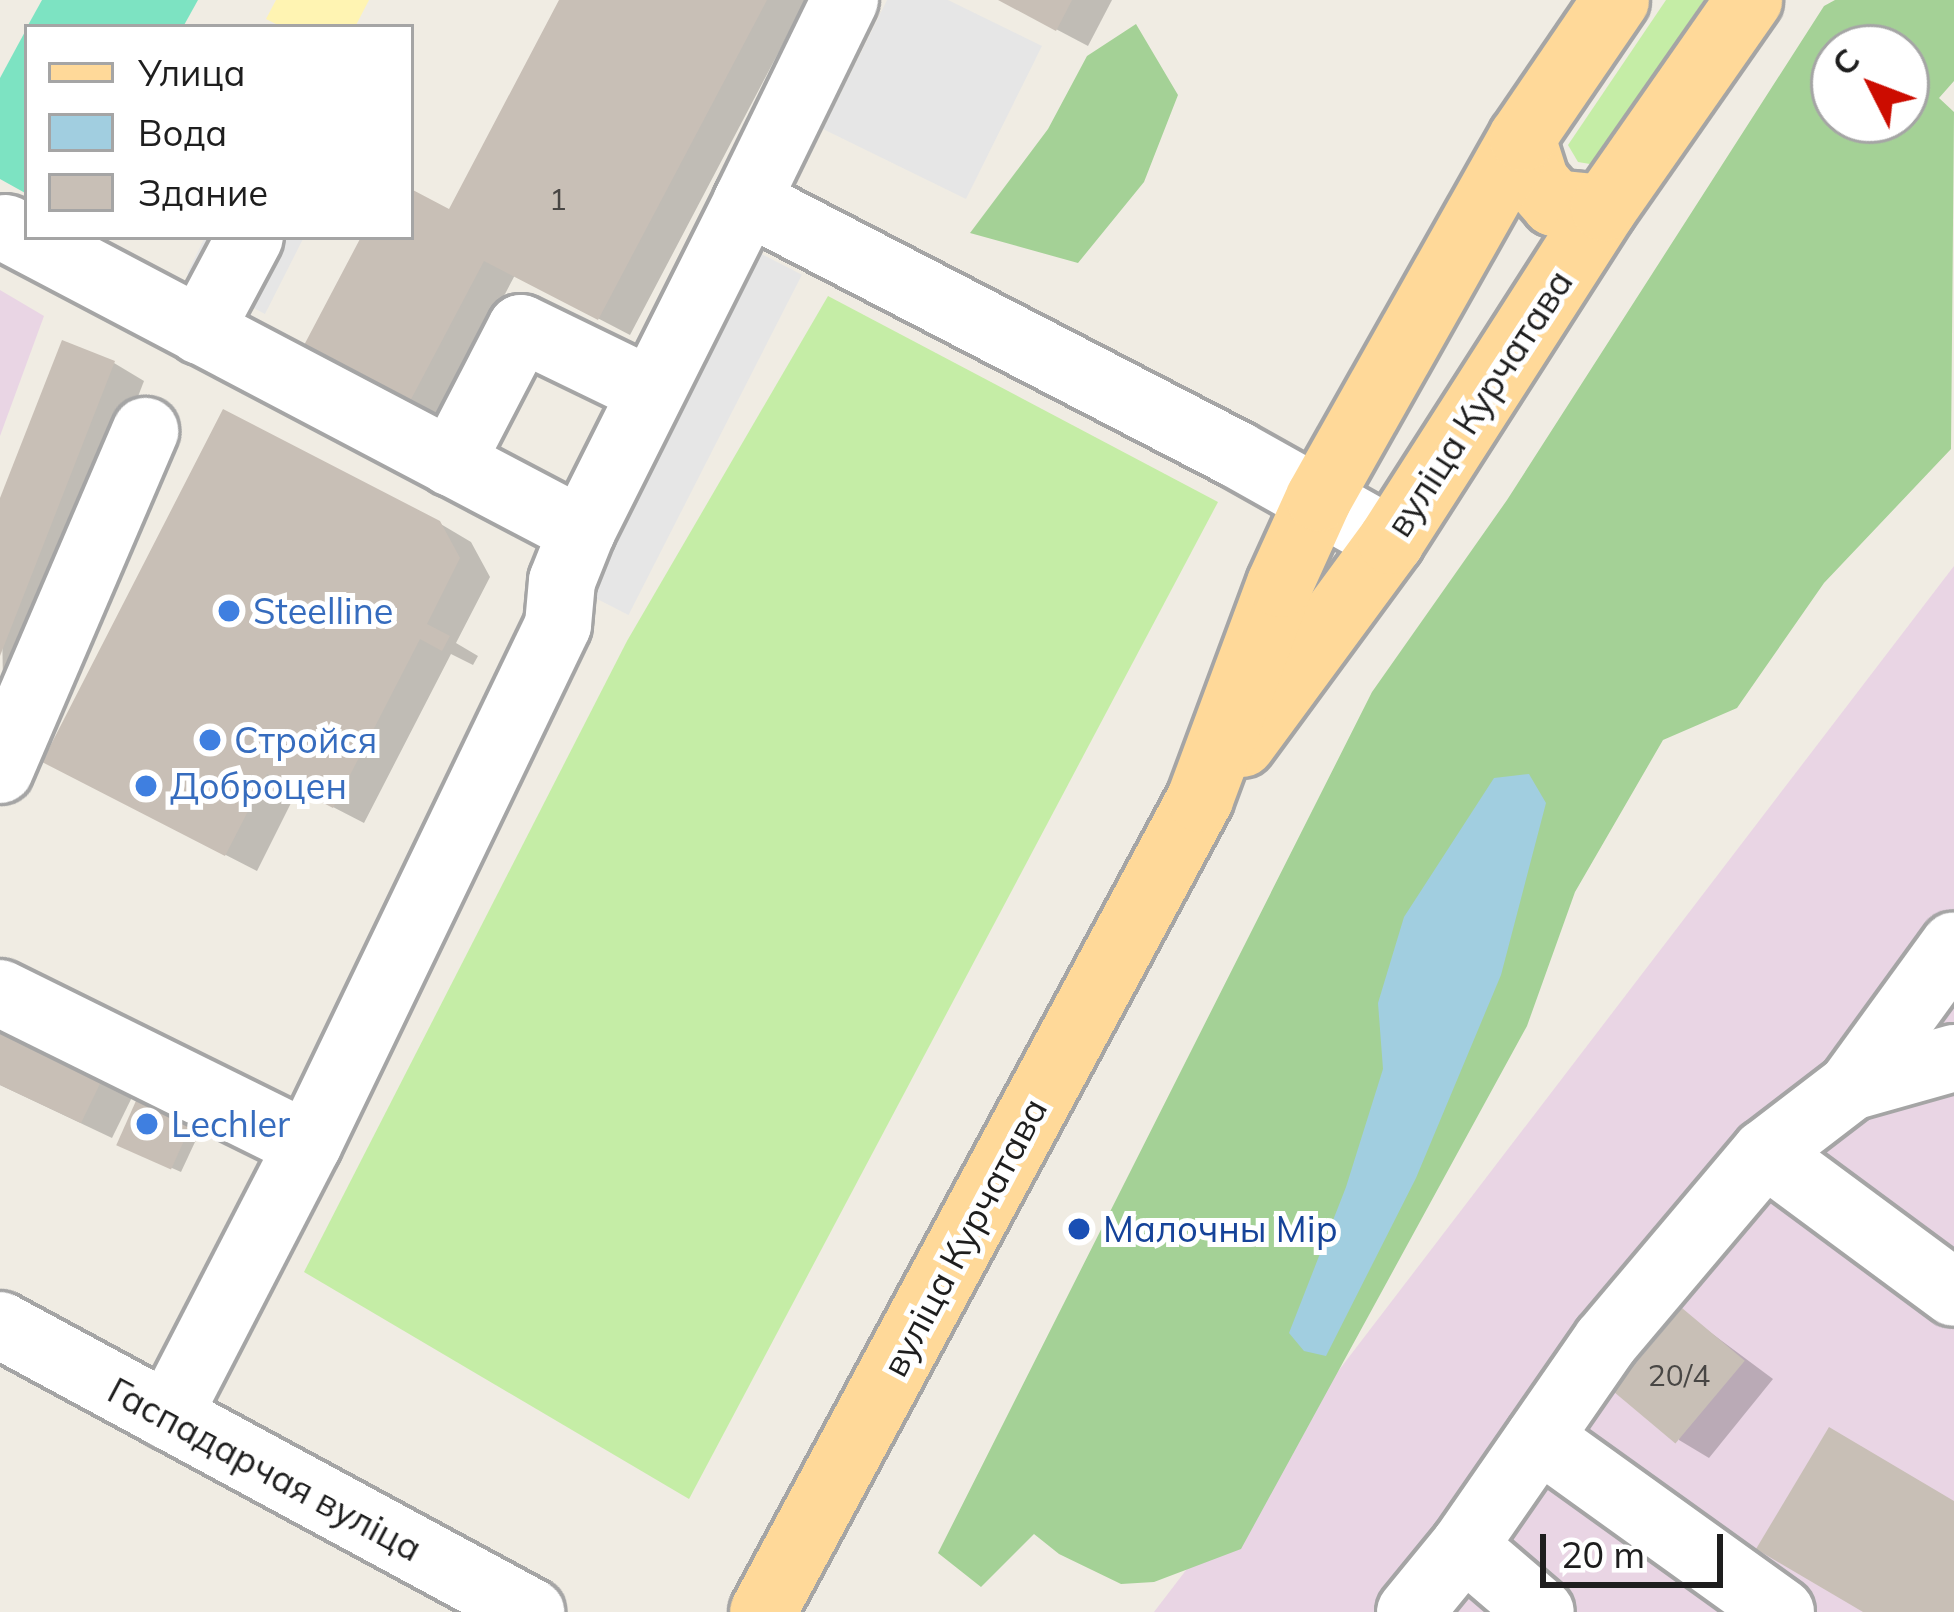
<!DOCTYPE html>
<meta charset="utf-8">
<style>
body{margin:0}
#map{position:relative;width:1954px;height:1612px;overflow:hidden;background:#f0ece3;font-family:Mulish,sans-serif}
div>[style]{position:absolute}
.industrial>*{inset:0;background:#e9d5e4}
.grass>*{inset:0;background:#c5eda6}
.forest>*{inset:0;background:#a4d196}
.sand>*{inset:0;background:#fff4b2}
.pitch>*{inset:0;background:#7de3c2}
.parking>*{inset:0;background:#e6e6e6;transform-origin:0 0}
.water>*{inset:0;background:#a1cee0}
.shadow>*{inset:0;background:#0003}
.building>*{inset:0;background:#c8bfb6;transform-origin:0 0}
.roads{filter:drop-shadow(3px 0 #a5a5a5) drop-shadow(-3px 0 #a5a5a5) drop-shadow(0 3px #a5a5a5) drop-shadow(0 -3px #a5a5a5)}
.minor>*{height:66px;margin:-33px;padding:0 33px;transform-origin:33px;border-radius:33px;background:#fff}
.major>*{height:66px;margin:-33px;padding:0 33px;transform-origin:33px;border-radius:33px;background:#ffd999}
.dots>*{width:33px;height:33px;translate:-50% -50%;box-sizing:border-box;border:6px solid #fff;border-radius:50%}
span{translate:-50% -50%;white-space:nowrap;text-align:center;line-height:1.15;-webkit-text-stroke:10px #fff;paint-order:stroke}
.number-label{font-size:30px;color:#484644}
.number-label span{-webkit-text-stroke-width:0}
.street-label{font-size:36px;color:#1e1e1e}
.shop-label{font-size:36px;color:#366cbe}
.left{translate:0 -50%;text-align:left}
.transit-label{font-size:36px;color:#164399}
.legend{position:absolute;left:24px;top:24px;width:390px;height:216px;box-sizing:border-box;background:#fff;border:3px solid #a5a5a5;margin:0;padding:15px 21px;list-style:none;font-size:36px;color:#1e1e1e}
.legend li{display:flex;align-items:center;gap:24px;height:60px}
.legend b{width:60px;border:3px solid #a5a5a5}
.north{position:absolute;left:1810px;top:24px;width:120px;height:120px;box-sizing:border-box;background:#fff;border:3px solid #a5a5a5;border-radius:50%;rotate:312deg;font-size:33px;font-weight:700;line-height:48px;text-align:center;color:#1e1e1e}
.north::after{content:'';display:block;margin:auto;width:42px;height:54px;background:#cc0c00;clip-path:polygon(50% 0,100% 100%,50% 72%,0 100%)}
.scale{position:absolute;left:1540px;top:1534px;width:183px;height:54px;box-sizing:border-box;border:6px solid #1e1e1e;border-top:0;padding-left:15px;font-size:36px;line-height:42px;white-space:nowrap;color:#1e1e1e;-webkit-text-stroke:9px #fff;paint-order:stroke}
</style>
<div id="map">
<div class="industrial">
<div style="clip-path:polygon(0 290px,44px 316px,0 436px)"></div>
<div style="clip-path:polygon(1954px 566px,1954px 1612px,1154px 1612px)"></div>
</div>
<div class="grass">
<div style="clip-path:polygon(1666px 0,1704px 0,1607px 144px,1590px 164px,1578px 162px,1568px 145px)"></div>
<div style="clip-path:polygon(828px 296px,1218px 502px,689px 1499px,304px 1272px,627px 641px)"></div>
</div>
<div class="forest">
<div style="clip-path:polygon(evenodd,1835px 0,1954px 0,1954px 81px,1939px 98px,1954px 112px,1951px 449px,1824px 583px,1737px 708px,1663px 740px,1575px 892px,1527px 1026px,1241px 1549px,1154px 1582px,1121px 1584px,1059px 1554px,1034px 1534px,981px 1587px,938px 1553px,1372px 692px,1507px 500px,1824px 6px,1835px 0,1834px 48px,1906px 48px,1906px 120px,1834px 120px,1834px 48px)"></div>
<div style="clip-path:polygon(1136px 24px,1178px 95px,1144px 182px,1078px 263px,970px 233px,1048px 129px,1087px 56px)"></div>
</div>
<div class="sand">
<div style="clip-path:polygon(276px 0,369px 0,355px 27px,282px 27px,266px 19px)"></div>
</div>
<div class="pitch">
<div style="clip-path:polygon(42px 0,198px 0,183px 27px,27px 27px)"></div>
<div style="clip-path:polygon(27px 28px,27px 194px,0 179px,0 78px)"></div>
</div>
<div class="parking">
<div style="clip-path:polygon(887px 0,948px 0,1042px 46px,966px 199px,823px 129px)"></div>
<div style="clip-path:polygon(205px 237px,304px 237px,265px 314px,187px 274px)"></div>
<div style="left:728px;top:237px;width:83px;height:382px;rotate:27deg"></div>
</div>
<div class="water">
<div style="clip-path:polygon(1529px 774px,1546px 803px,1501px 975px,1416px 1178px,1326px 1356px,1304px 1351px,1289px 1333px,1346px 1187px,1383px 1069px,1378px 1003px,1404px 917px,1494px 778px)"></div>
</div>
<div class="shadow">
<div style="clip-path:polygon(562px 0,806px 0,630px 335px,515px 275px,439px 420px,336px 366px,364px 237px,411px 237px,411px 193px,450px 213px)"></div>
<div style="clip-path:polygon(1001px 0,1112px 0,1088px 46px)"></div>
<div style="clip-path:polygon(114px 363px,144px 381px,4px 742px,0 507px)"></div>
<div style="clip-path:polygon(439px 523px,471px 542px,490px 577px,456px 643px,478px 656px,473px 665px,451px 654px,364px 823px,298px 789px,257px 871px,76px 778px)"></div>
<div style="clip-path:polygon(0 1015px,139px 1083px,112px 1138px,0 1085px)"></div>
<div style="clip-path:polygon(140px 1098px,202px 1127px,181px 1172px,129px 1149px)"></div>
<div style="clip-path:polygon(1683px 1312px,1773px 1379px,1709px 1458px,1679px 1440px)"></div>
</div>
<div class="building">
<div style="clip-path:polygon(559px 0,767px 0,598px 320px,484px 261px,408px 405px,302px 349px,361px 237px,411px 237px,411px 189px,449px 209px)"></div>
<div style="clip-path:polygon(998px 0,1072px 0,1056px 31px)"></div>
<div style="clip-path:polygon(62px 340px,115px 361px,0 656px,0 498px)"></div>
<div style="clip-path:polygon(223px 409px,440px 521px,460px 558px,427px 624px,450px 636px,442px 651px,420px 639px,333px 808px,267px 774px,225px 856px,42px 762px)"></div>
<div style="clip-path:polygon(0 1011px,110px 1063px,81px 1123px,0 1085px)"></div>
<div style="left:139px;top:1094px;width:60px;height:56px;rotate:24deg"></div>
<div style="left:1682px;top:1308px;width:82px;height:108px;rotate:40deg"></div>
<div style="clip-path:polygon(1829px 1427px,1954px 1501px,1954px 1612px,1863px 1612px,1756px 1549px)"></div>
</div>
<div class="roads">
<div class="minor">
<div style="left:845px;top:0;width:224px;rotate:116deg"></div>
<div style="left:747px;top:201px;width:551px;rotate:27.36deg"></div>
<div style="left:1236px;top:454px;width:178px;rotate:29.3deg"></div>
<div style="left:6px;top:228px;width:651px;rotate:27.75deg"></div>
<div style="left:200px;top:331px;width:106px;rotate:-62deg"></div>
<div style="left:451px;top:463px;width:152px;rotate:-62.6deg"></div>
<div style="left:521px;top:328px;width:144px;rotate:25.9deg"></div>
<div style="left:0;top:770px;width:369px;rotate:-66.8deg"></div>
<div style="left:0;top:993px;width:343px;rotate:26.3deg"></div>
<div style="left:1851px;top:1087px;width:175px;rotate:-54deg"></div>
<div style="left:1765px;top:1153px;width:235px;rotate:36.5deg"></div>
<div style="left:0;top:1325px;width:604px;rotate:28.39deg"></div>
<div style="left:168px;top:1416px;width:305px;rotate:-62.7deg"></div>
<div style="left:308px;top:1145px;width:577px;rotate:-64.32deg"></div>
<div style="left:558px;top:625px;width:44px;rotate:-84.8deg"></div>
<div style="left:562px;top:581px;width:54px;rotate:-68.2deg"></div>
<div style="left:582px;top:531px;width:369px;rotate:-63.4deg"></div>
<div style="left:1539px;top:1438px;width:298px;rotate:35.7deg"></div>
<div style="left:1464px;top:1546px;width:101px;rotate:40.6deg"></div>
<div style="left:1410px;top:1612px;width:85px;rotate:-50.7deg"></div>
<div style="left:1464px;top:1546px;width:249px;rotate:-55.3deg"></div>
<div style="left:1606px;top:1341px;width:246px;rotate:-49.8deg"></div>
<div style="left:1765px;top:1153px;width:108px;rotate:-37.5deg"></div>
<div style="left:1851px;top:1087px;width:107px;rotate:-15.7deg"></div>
</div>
<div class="major">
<div style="left:1522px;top:138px;width:46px;rotate:72.3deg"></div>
<div style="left:1536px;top:182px;width:28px;rotate:49deg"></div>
<div style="left:1554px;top:203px;width:50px;rotate:5.7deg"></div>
<div style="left:1242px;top:744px;width:252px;rotate:-53.7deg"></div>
<div style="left:1391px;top:541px;width:395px;rotate:-57.4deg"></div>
<div style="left:1604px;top:208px;width:254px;rotate:-55.1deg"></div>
<div style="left:763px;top:1612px;width:923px;rotate:-61.74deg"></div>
<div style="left:1200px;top:799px;width:229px;rotate:-69.6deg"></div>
<div style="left:1280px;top:584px;width:94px;rotate:-65.6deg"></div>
<div style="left:1319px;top:498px;width:413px;rotate:-60.6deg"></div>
<div style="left:1522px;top:138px;width:167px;rotate:-55.7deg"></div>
</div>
</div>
<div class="dots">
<div style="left:229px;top:611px;background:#3f7fe0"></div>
<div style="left:210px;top:740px;background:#3f7fe0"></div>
<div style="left:146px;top:786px;background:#3f7fe0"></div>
<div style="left:147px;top:1124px;background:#3f7fe0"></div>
<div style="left:1079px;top:1229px;background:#1a4fb4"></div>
</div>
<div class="number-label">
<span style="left:558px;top:199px">1</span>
<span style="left:1679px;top:1375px">20/4</span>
</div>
<div class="street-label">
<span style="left:1479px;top:403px;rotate:-57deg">вуліца Курчатава</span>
<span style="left:964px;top:1237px;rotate:-62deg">вуліца Курчатава</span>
<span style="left:265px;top:1469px;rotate:28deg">Гаспадарчая вуліца</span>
</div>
<div class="shop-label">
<span class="left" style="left:253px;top:611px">Steelline</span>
<span class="left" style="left:234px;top:740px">Стройся</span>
<span class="left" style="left:170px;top:786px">Доброцен</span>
<span class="left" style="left:171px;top:1124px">Lechler</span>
</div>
<div class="transit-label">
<span class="left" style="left:1103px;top:1229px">Малочны Мір</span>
</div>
<ul class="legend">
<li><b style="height:15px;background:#ffd999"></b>Улица</li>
<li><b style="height:33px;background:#a1cee0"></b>Вода</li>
<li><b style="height:33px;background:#c8bfb6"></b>Здание</li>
</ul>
<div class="north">С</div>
<div class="scale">20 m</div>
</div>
